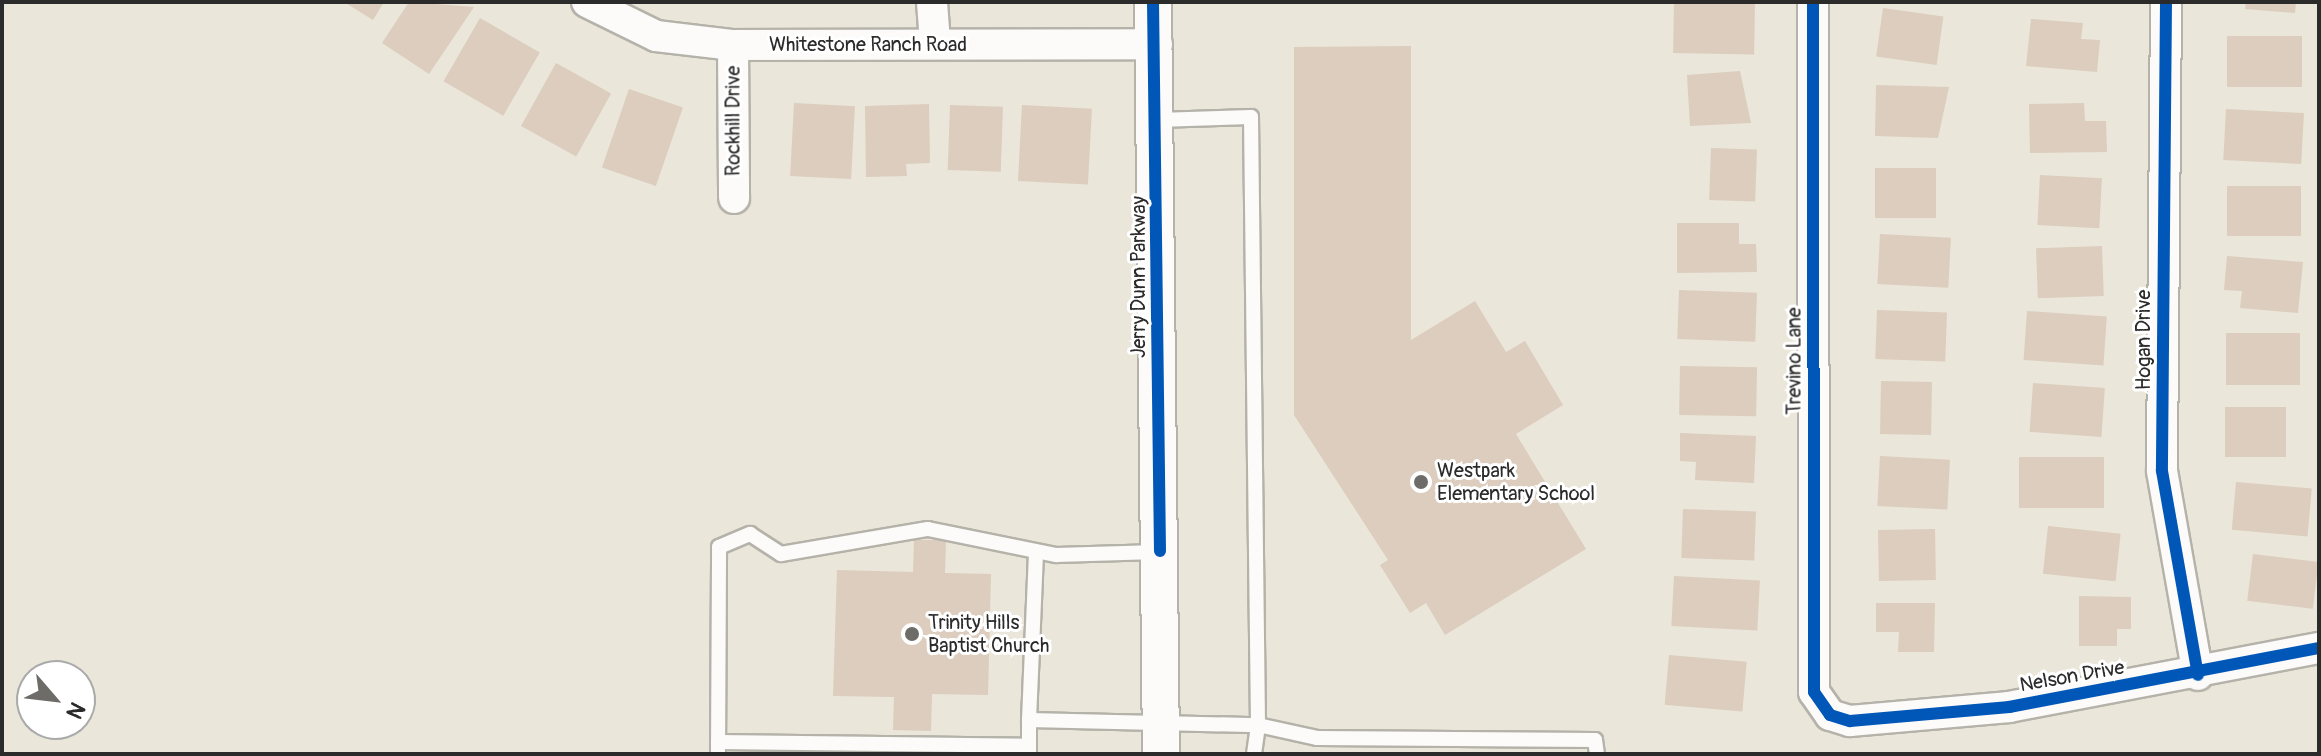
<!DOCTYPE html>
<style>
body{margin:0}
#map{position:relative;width:2321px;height:756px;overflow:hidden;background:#eae6d9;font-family:Pangolin,sans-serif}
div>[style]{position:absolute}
.building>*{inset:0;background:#dccdbe;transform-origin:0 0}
.roads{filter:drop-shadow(2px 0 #b5b2aa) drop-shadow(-2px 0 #b5b2aa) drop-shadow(0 2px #b5b2aa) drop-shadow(0 -2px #b5b2aa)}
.service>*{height:14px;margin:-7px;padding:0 7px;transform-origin:7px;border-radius:7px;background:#fcfbf9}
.minor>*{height:30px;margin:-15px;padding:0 15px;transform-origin:15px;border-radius:15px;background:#fcfbf9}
.tertiary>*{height:36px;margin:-18px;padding:0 18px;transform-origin:18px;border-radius:18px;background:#fcfbf9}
.cycleway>*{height:12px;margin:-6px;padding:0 6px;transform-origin:6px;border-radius:6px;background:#0057b8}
.dots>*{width:22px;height:22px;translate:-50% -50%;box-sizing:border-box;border:4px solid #fff;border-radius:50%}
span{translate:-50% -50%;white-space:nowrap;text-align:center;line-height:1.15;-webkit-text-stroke:6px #fff;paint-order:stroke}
.street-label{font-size:20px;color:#2b2b2b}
.poi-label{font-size:20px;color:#2b2b2b}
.left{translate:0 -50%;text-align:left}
.frame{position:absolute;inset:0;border:4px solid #2b2b2b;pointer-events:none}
.north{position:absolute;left:16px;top:660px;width:80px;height:80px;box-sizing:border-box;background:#fff;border:2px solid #aaa;border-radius:50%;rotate:118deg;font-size:22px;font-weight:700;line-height:32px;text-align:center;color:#2b2b2b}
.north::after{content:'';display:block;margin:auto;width:28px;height:36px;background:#6e6c68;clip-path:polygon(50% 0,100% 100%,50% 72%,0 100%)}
</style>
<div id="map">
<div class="building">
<div style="clip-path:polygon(344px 2px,384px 2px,373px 20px)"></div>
<div style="clip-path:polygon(409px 2px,474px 7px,429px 74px,382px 43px)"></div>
<div style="left:1674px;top:2px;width:81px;height:51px;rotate:1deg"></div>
<div style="clip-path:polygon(2246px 2px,2296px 2px,2295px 13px,2245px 9px)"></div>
<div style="left:1883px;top:8px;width:61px;height:49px;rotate:8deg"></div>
<div style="left:480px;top:18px;width:69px;height:73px;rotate:30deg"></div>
<div style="clip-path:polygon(2031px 19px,2083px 23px,2081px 39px,2100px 40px,2097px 72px,2026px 66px)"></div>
<div style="left:2227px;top:36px;width:75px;height:51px"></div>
<div style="clip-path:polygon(1411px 46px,1411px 340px,1475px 301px,1506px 352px,1525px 341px,1563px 405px,1516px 434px,1586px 549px,1445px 635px,1426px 603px,1410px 613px,1380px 565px,1388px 560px,1294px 415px,1294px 47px)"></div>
<div style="left:556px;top:63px;width:63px;height:72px;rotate:29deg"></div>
<div style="clip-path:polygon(1740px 71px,1751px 123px,1690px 126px,1687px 75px)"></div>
<div style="clip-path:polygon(1876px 85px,1949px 87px,1938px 138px,1875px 136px)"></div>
<div style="left:629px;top:89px;width:57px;height:83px;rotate:19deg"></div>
<div style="left:794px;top:103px;width:61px;height:73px;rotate:3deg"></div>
<div style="clip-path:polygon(2084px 103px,2085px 121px,2106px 121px,2107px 152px,2030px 153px,2029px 104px)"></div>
<div style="clip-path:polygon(929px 104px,930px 163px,906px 164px,907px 176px,866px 177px,865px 106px)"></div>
<div style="left:950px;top:105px;width:53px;height:65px;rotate:2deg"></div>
<div style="left:1022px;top:105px;width:70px;height:76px;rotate:3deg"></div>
<div style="left:2226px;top:109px;width:78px;height:51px;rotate:3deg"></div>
<div style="left:1711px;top:148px;width:46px;height:52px;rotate:2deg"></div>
<div style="left:1936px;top:168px;width:50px;height:61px;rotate:90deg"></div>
<div style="left:2040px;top:175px;width:62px;height:50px;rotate:3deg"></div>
<div style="left:2227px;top:186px;width:74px;height:50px"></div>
<div style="clip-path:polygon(1677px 223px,1739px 223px,1739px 244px,1756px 244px,1757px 272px,1677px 273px)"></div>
<div style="left:1880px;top:234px;width:71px;height:50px;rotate:3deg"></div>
<div style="left:2102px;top:246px;width:50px;height:66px;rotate:88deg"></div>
<div style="clip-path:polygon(2227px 256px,2303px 262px,2298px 313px,2240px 308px,2242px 291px,2224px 290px)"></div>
<div style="left:1679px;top:290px;width:78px;height:49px;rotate:2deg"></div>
<div style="left:1877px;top:310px;width:70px;height:49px;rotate:2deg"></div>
<div style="left:2027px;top:311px;width:80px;height:49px;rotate:4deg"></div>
<div style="left:2226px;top:333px;width:74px;height:52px"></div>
<div style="left:1680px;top:366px;width:77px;height:49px;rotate:1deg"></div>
<div style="left:1881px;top:381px;width:51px;height:53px;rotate:1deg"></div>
<div style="left:2033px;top:383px;width:72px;height:49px;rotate:4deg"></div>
<div style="left:2286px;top:407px;width:50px;height:61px;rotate:90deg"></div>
<div style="clip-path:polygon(1680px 433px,1756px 436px,1754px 483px,1695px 480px,1696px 462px,1680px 461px)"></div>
<div style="left:1880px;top:456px;width:70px;height:50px;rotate:3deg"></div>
<div style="left:2019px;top:457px;width:85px;height:51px"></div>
<div style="left:2236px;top:482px;width:76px;height:48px;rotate:5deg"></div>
<div style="left:1683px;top:509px;width:73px;height:49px;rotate:2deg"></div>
<div style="left:2048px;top:526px;width:73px;height:48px;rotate:6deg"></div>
<div style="left:1935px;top:529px;width:51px;height:57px;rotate:89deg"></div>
<div style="clip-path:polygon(914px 540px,946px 540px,945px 573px,991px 574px,988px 695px,932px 694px,931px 731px,893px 730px,894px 697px,833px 696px,837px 570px,913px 572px)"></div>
<div style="left:2253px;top:554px;width:66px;height:47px;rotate:7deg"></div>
<div style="left:1674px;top:576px;width:86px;height:50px;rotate:3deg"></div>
<div style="clip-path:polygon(2079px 596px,2131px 597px,2131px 629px,2117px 629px,2117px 646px,2079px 646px)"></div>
<div style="clip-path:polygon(1876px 603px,1935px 603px,1934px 652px,1898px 652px,1899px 632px,1876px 632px)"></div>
<div style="left:1669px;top:655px;width:78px;height:50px;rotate:5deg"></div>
</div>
<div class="roads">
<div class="service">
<div style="left:1029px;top:720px;width:168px;rotate:-87.6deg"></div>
<div style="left:718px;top:742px;width:311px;rotate:0.7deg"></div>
<div style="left:718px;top:754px;width:207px;rotate:-89.7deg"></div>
<div style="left:719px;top:547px;width:34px;rotate:-23deg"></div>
<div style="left:750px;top:534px;width:37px;rotate:33deg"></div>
<div style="left:781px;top:554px;width:149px;rotate:-9.7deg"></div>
<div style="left:928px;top:529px;width:131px;rotate:11.5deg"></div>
<div style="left:1056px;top:555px;width:102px;rotate:-1.7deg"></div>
<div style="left:1029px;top:754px;width:34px;rotate:-90deg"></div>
<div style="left:1029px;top:720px;width:229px;rotate:1.3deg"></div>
<div style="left:1258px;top:725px;width:608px;rotate:-90.66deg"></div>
<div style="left:1251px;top:117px;width:94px;rotate:178.2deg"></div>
<div style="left:1254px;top:754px;width:29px;rotate:-82deg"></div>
<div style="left:1258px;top:725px;width:60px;rotate:12.4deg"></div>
<div style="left:1317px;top:738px;width:278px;rotate:0.4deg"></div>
<div style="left:1595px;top:740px;width:14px;rotate:82deg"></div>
</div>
<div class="minor">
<div style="left:587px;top:2px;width:77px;rotate:26.2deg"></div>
<div style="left:656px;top:36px;width:78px;rotate:6.7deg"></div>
<div style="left:733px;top:45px;width:424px;rotate:-0.1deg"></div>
<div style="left:932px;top:2px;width:41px;rotate:85.8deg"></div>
<div style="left:1813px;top:2px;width:690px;rotate:89.92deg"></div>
<div style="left:1814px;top:692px;width:28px;rotate:55deg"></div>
<div style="left:1830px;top:715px;width:21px;rotate:17deg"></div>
<div style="left:1850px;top:721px;width:160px;rotate:-5deg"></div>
<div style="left:2009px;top:707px;width:316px;rotate:-10.8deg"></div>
<div style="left:2166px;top:2px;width:469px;rotate:90.5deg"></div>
<div style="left:2162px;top:471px;width:207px;rotate:80deg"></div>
<div style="left:733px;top:45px;width:153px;rotate:89.6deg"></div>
</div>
<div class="tertiary">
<div style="left:1153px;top:2px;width:752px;rotate:89.39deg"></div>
</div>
</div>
<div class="cycleway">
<div style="left:1153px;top:2px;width:549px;rotate:89.27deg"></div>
<div style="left:1813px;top:2px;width:690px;rotate:89.92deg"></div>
<div style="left:1814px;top:692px;width:28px;rotate:55deg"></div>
<div style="left:1830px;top:715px;width:21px;rotate:17deg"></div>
<div style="left:1850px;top:721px;width:160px;rotate:-5deg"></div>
<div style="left:2009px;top:707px;width:316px;rotate:-10.8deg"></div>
<div style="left:2166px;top:2px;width:469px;rotate:90.5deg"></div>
<div style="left:2162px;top:471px;width:207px;rotate:80deg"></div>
</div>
<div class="dots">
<div style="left:1421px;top:482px;background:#6e6c68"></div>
<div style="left:912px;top:634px;background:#6e6c68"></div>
</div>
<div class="street-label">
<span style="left:868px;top:44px">Whitestone Ranch Road</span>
<span style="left:733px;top:121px;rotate:-90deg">Rockhill Drive</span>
<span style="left:1138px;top:277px;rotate:-90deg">Jerry Dunn Parkway</span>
<span style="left:2143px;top:340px;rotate:-90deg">Hogan Drive</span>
<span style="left:1794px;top:361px;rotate:-90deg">Trevino Lane</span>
<span style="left:2072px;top:676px;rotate:-10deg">Nelson Drive</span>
</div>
<div class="poi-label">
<span class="left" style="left:1437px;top:482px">Westpark<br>Elementary School</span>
<span class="left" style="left:928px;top:634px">Trinity Hills<br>Baptist Church</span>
</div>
<div class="frame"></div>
<div class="north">N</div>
</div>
